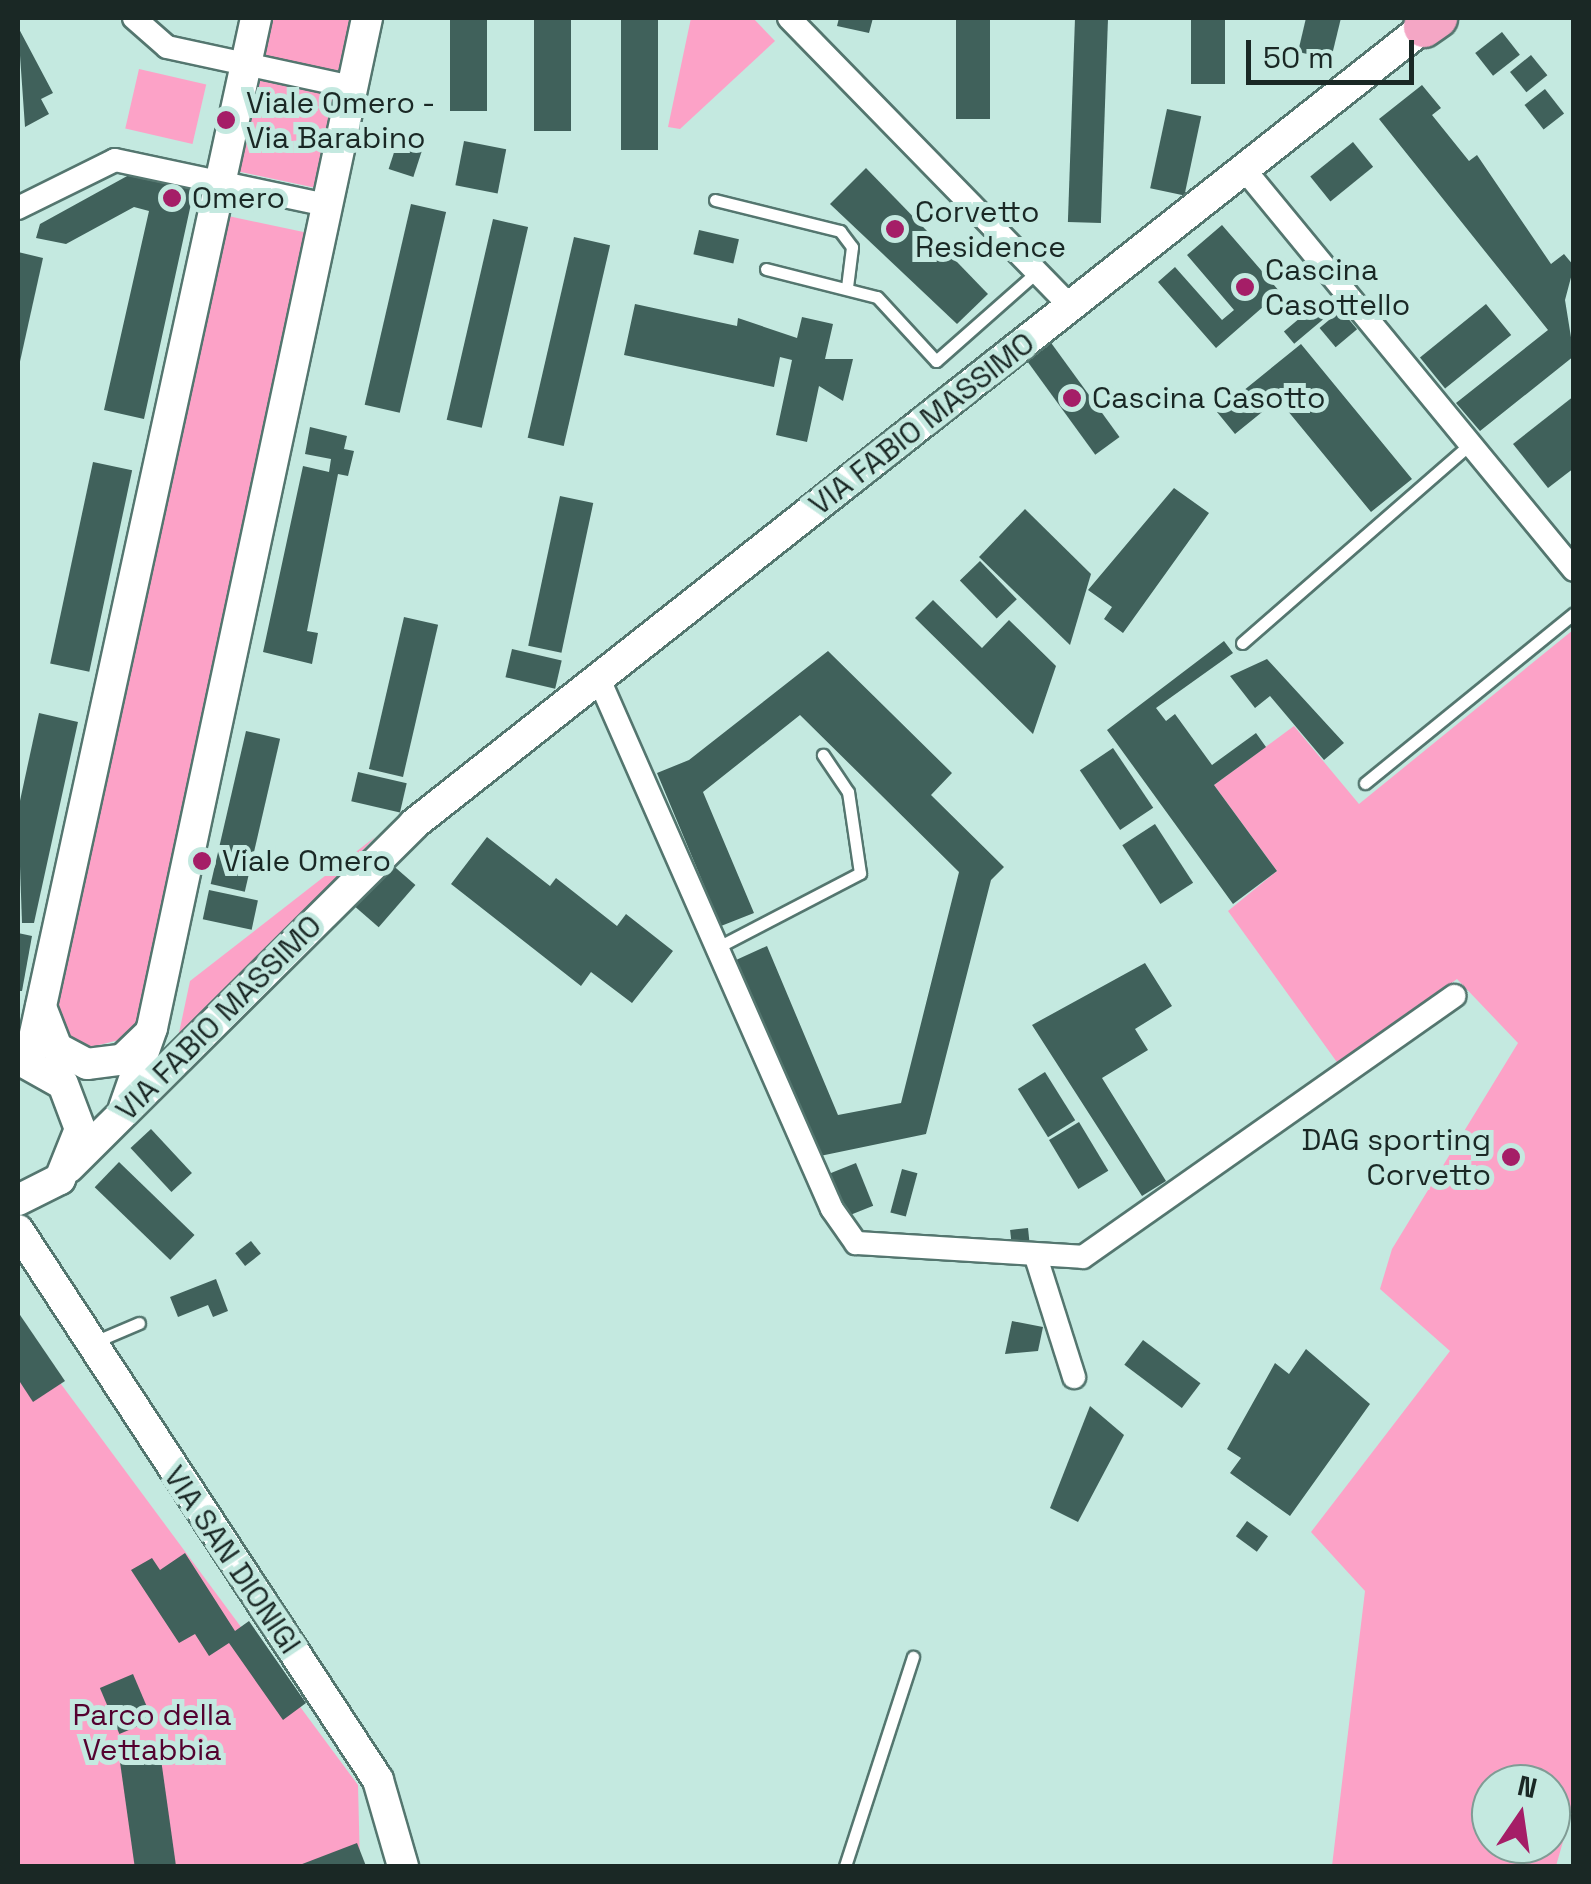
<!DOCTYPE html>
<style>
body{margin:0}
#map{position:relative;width:1591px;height:1884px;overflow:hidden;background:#c4e9e0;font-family:"Space Grotesk",sans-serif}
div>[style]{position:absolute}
.green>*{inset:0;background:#fca2c7;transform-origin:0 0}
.building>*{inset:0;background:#40615b;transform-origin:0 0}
.roads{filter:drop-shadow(2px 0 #54766f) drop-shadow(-2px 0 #54766f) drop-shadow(0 2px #54766f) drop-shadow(0 -2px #54766f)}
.lane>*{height:11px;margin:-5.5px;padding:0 5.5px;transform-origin:5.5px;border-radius:5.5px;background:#fff}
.street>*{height:22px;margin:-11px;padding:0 11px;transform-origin:11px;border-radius:11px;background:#fff}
.secondary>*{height:30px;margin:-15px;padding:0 15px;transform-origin:15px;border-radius:15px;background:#fff}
.highway>*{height:40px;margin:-20px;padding:0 20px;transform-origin:20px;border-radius:20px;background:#f4a6c5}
.dots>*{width:28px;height:28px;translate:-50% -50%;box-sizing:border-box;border:5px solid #c4e9e0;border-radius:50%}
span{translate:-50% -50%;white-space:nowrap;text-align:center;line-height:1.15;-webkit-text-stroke:10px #c4e9e0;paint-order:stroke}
.poi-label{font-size:30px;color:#1a2825}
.left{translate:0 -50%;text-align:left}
.right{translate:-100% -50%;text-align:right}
.street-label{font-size:30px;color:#1a2825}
.park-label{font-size:30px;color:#540230}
.frame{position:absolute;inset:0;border:20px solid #1a2825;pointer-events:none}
.north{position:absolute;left:1471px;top:1764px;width:100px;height:100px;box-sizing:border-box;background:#c4e9e0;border:2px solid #809c95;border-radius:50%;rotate:13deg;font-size:28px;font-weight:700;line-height:40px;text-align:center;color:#1a2825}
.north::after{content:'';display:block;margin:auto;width:35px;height:45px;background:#a51e67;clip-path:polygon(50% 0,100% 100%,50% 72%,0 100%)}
.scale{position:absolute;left:1246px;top:40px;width:168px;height:45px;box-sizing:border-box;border:5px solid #1a2825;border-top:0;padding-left:12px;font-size:30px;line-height:35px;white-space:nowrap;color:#1a2825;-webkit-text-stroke:8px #c4e9e0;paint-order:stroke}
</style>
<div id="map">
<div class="green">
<div style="clip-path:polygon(272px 18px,359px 18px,346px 77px,263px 58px)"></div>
<div style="clip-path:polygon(691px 18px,753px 18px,775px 41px,680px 129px,668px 127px)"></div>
<div style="left:139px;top:69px;width:69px;height:61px;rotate:13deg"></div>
<div style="left:261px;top:72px;width:84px;height:102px;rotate:12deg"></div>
<div style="clip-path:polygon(228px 216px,313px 234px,135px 1036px,87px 1048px,64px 1036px,54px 993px)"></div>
<div style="clip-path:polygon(evenodd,1573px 630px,1574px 1803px,1556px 1866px,1332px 1866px,1365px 1591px,1311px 1532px,1450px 1351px,1380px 1289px,1392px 1249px,1518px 1043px,1457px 979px,1339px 1065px,1228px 911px,1277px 871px,1214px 785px,1294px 726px,1359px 804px,1573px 630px,1491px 1784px,1551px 1784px,1551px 1844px,1491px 1844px,1491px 1784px)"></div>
<div style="clip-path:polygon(375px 837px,189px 1035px,179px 1033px,190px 981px)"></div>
<div style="clip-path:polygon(18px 1326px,358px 1785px,360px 1866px,18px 1866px)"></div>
</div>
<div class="building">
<div style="left:450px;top:18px;width:37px;height:93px"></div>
<div style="left:534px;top:18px;width:37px;height:113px"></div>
<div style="left:621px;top:18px;width:37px;height:132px"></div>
<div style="clip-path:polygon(839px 18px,873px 18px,869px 33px,837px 26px)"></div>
<div style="left:956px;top:18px;width:34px;height:101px"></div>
<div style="left:1075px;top:18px;width:33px;height:204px;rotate:2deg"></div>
<div style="left:1191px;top:18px;width:34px;height:66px"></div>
<div style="clip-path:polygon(1306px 18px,1341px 18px,1331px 59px,1298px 52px)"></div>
<div style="clip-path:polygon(18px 27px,53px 93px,41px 99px,49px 114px,25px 127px)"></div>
<div style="left:1502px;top:32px;width:29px;height:34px;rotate:52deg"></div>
<div style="left:1531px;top:55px;width:26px;height:27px;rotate:51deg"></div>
<div style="clip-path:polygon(1422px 85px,1441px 108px,1432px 115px,1469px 161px,1477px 155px,1551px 264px,1564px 254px,1574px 266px,1565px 300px,1574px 356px,1480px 431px,1456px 403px,1548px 330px,1379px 119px)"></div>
<div style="left:1545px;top:89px;width:31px;height:26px;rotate:52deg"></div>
<div style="left:1167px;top:109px;width:35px;height:81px;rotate:12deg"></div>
<div style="left:401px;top:131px;width:26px;height:40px;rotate:18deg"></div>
<div style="left:464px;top:141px;width:43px;height:45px;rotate:11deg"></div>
<div style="left:1353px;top:142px;width:32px;height:55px;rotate:51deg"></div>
<div style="clip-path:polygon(866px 168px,988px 294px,957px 324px,830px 204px)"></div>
<div style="clip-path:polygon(129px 175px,194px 190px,144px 419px,104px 410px,149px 211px,134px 207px,66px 244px,36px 238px,40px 224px)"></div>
<div style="left:411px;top:204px;width:36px;height:206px;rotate:13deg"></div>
<div style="left:493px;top:219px;width:36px;height:206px;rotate:13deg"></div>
<div style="clip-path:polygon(1222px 225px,1280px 292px,1216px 348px,1158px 282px,1175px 267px,1222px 320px,1234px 310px,1187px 255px)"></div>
<div style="left:699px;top:230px;width:41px;height:25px;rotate:13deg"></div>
<div style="left:574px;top:237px;width:37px;height:206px;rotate:13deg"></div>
<div style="clip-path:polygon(18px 252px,43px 258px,19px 366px,18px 366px)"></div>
<div style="clip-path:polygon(635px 304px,737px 326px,738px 318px,797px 338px,802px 317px,833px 324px,825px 359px,853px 359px,843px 401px,819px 386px,807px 442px,776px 435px,792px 360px,780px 357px,774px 387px,624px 355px)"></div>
<div style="left:1486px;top:304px;width:40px;height:85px;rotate:51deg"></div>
<div style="left:1313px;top:307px;width:16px;height:38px;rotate:50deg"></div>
<div style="left:1341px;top:310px;width:25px;height:28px;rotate:50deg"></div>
<div style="left:1049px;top:340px;width:120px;height:30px;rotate:54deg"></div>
<div style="clip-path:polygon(1301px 344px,1412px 479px,1371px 512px,1278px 399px,1235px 434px,1217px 412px)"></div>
<div style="clip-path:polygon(1574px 396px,1574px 468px,1548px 488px,1513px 444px)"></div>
<div style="clip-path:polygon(310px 427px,347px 436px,344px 449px,354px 451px,348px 476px,338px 474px,307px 631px,318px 633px,312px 664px,263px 652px,303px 466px,329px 472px,331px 459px,305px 454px)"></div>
<div style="left:93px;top:462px;width:40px;height:206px;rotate:12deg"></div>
<div style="clip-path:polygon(1174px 488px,1209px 513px,1123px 633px,1104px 619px,1112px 607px,1088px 590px)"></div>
<div style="left:560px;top:496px;width:34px;height:153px;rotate:12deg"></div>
<div style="clip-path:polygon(1025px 509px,1091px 574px,1070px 645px,979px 557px)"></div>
<div style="left:980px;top:561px;width:53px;height:28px;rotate:46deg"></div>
<div style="clip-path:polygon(933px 600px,982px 648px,1009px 620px,1056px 666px,1033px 734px,915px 618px)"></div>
<div style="left:404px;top:617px;width:35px;height:156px;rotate:13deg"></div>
<div style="clip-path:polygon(1224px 641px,1233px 653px,1156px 708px,1166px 721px,1175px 714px,1212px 765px,1256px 733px,1266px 747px,1214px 785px,1277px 871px,1233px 904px,1107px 730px)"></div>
<div style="left:512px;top:649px;width:51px;height:29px;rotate:13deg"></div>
<div style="clip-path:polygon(828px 651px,952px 773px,931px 795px,1004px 867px,991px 880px,926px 1134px,820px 1156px,736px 960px,767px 946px,838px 1115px,901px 1103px,959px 872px,800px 715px,703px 792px,754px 913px,721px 926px,657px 773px,689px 760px)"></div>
<div style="clip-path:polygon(1267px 659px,1344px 743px,1324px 760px,1270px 696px,1255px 708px,1230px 676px)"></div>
<div style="clip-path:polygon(39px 713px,78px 722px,34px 923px,22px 923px,18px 810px)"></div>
<div style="left:246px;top:731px;width:35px;height:157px;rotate:13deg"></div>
<div style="left:1113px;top:748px;width:72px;height:40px;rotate:56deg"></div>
<div style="left:358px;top:772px;width:50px;height:30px;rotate:13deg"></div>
<div style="left:1155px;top:824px;width:70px;height:39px;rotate:57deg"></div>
<div style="clip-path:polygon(487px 837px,550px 886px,556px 878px,617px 926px,626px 914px,673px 951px,632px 1003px,591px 972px,581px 986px,451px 884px)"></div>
<div style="left:389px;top:862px;width:35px;height:56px;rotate:41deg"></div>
<div style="left:209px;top:890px;width:50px;height:30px;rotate:12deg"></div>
<div style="clip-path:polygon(18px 933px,32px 936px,22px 991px,18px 991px)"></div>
<div style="clip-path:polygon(1145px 963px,1172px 1006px,1135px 1029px,1148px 1050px,1102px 1078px,1166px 1181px,1142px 1196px,1032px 1025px)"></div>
<div style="left:1045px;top:1072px;width:57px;height:32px;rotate:58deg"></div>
<div style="left:1079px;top:1122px;width:57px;height:35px;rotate:59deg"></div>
<div style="left:151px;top:1129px;width:60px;height:28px;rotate:47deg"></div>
<div style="left:119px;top:1162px;width:105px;height:35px;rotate:44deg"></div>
<div style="left:856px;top:1163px;width:46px;height:31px;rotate:68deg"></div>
<div style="left:902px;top:1169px;width:16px;height:45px;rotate:15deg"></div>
<div style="left:1028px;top:1228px;width:19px;height:18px;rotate:84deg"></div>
<div style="left:251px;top:1241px;width:16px;height:20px;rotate:52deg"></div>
<div style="clip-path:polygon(216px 1279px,228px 1311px,213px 1317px,208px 1305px,178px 1317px,170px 1297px)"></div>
<div style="clip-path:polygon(18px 1312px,65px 1381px,33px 1402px,18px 1379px)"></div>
<div style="clip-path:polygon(1012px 1321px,1043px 1327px,1038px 1351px,1005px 1354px)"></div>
<div style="left:1143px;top:1340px;width:72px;height:31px;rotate:37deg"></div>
<div style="clip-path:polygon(1306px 1349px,1370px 1404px,1290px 1516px,1230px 1473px,1241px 1458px,1227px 1449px,1275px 1363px,1289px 1374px)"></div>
<div style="clip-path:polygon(1090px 1406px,1124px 1435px,1078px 1522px,1050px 1508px)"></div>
<div style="left:1247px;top:1521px;width:26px;height:19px;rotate:36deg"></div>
<div style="clip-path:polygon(185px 1553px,235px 1631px,249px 1621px,306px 1703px,283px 1720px,229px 1643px,209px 1656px,195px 1634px,179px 1643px,131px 1570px,152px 1558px,160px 1570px)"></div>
<div style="left:133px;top:1674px;width:50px;height:36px;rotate:67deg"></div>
<div style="left:159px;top:1745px;width:122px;height:41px;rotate:82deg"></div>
<div style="clip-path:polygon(357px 1843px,366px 1866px,297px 1866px)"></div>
</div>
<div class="roads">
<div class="lane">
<div style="left:715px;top:200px;width:129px;rotate:13.9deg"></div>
<div style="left:840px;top:231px;width:20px;rotate:53deg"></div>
<div style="left:852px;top:247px;width:40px;rotate:97.1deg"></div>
<div style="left:766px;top:269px;width:114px;rotate:14.2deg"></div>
<div style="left:877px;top:297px;width:87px;rotate:47.3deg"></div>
<div style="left:936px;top:361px;width:135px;rotate:-41.4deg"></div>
<div style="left:1242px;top:643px;width:300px;rotate:-41.1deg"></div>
<div style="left:1365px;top:783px;width:269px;rotate:-39.1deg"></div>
<div style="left:718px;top:947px;width:160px;rotate:-27.5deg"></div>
<div style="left:860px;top:873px;width:82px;rotate:-98.4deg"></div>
<div style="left:848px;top:792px;width:45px;rotate:-124deg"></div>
<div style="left:92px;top:1343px;width:51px;rotate:-23.1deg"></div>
<div style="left:845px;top:1866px;width:220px;rotate:-72deg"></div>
</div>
<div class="street">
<div style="left:134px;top:18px;width:44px;rotate:41.3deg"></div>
<div style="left:167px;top:47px;width:189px;rotate:12.2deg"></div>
<div style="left:789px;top:18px;width:404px;rotate:45.7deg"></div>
<div style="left:1244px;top:169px;width:519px;rotate:50.55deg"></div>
<div style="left:18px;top:208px;width:108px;rotate:-26.3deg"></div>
<div style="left:115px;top:160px;width:216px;rotate:12deg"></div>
<div style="left:598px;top:677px;width:581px;rotate:66.26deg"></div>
<div style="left:832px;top:1209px;width:42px;rotate:54.8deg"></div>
<div style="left:856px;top:1243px;width:227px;rotate:3.5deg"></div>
<div style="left:1083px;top:1257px;width:454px;rotate:-35.1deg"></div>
<div style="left:1036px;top:1257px;width:126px;rotate:72.4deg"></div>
</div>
<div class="secondary">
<div style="left:41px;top:1007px;width:44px;rotate:68.7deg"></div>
<div style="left:57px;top:1048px;width:34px;rotate:28deg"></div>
<div style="left:87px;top:1064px;width:35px;rotate:-7deg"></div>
<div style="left:122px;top:1060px;width:35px;rotate:-44deg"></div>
<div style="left:18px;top:1059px;width:51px;rotate:29.1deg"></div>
<div style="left:63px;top:1084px;width:48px;rotate:69.3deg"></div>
<div style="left:80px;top:1129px;width:54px;rotate:111.8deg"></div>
<div style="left:60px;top:1179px;width:47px;rotate:153.4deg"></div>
<div style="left:29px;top:1061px;width:1067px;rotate:-77.72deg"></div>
<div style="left:124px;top:1108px;width:85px;rotate:-70.7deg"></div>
<div style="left:152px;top:1028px;width:1033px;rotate:-77.98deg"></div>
<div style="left:69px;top:1167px;width:486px;rotate:-44.8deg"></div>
<div style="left:414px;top:824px;width:1287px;rotate:-38.28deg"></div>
<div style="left:18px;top:1230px;width:657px;rotate:56.79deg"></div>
<div style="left:378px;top:1780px;width:90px;rotate:73.8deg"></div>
</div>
<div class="highway">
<div style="left:1424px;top:27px;width:16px;rotate:-35deg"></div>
</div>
</div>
<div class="dots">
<div style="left:226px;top:120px;background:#a51e67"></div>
<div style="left:172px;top:198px;background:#a51e67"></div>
<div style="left:895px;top:229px;background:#a51e67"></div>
<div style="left:1245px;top:287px;background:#a51e67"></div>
<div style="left:1072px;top:398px;background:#a51e67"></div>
<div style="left:202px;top:861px;background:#a51e67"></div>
<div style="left:1511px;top:1157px;background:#a51e67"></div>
</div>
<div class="poi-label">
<span class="left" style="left:246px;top:120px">Viale Omero -<br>Via Barabino</span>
<span class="left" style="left:192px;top:198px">Omero</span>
<span class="left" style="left:915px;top:229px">Corvetto<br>Residence</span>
<span class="left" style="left:1265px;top:287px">Cascina<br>Casottello</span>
<span class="left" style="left:1092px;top:398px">Cascina Casotto</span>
<span class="left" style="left:222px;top:861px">Viale Omero</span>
<span class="right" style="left:1491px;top:1157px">DAG sporting<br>Corvetto</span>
</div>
<div class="street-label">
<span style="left:922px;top:424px;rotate:-38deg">VIA FABIO MASSIMO</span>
<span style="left:219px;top:1018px;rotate:-45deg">VIA FABIO MASSIMO</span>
<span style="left:232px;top:1560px;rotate:56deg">VIA SAN DIONIGI</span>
</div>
<div class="park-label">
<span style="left:152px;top:1732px">Parco della<br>Vettabbia</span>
</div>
<div class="frame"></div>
<div class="north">N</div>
<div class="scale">50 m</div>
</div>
